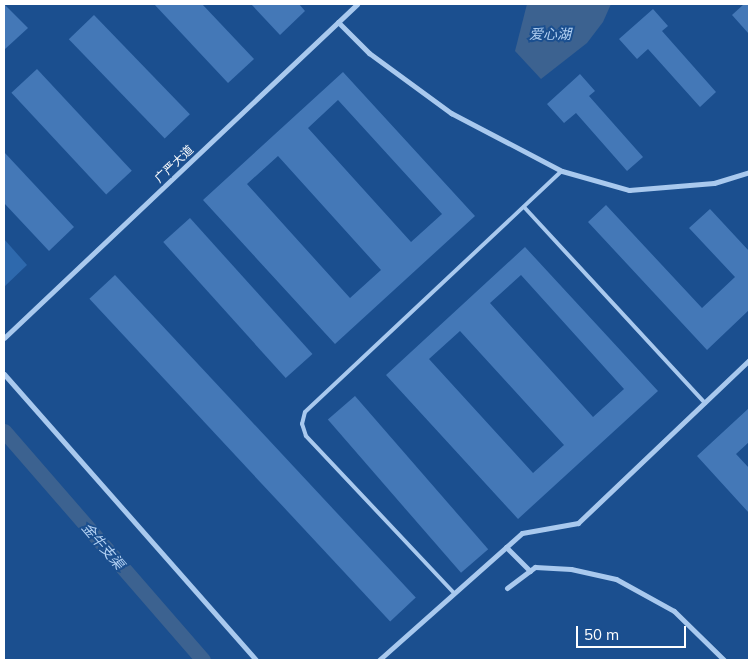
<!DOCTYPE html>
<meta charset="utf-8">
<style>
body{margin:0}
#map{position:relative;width:753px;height:664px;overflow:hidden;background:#1b4f8f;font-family:Mulish,"Noto Sans SC",sans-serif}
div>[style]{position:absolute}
.green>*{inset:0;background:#2e69ad}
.water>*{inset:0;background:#3c6290}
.canal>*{height:15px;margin:-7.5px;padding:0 7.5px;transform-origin:7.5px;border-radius:7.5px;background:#3c6290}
.building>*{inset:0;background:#4478b7;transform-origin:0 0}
.lane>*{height:4px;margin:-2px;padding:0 2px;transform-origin:2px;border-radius:2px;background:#a9c9ee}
.street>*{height:5px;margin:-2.5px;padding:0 2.5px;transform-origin:2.5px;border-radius:2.5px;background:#a9c9ee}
span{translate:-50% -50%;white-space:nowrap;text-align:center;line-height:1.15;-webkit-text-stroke:4px #1b4f8f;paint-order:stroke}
.street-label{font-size:12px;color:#fff}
.water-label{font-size:14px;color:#b5d3f5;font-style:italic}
.frame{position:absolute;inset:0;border:5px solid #fff;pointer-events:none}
.scale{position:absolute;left:576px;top:626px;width:110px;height:22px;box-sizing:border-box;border:2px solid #fff;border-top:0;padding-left:6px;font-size:15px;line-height:18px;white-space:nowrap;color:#fff;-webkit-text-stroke:4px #1b4f8f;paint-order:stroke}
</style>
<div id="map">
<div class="green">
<div style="clip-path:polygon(4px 239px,27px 265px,4px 287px)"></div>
</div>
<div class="water">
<div style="clip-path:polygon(527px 4px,611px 4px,603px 22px,587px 43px,541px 79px,515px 51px)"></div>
</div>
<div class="canal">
<div style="left:4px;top:431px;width:303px;rotate:49deg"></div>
</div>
<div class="building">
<div style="clip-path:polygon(4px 4px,28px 28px,4px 50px)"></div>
<div style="clip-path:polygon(154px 4px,202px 4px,254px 59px,228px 83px)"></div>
<div style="clip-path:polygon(251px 4px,299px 4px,305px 11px,280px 35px)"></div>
<div style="clip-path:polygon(744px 4px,749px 4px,749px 34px,732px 15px)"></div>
<div style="clip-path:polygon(653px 9px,668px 26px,662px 31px,716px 92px,700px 107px,648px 49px,637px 59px,619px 39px)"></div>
<div style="left:94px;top:15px;width:138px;height:35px;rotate:46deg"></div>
<div style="left:37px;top:69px;width:139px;height:35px;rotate:47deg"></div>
<div style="clip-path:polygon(evenodd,343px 72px,475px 216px,335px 344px,203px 200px,343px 72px,338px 100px,442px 214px,411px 242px,308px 128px,338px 100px,343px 72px,278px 156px,381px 270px,350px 298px,247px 184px,278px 156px)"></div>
<div style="clip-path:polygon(580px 74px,595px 91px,589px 96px,643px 157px,627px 171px,576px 113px,564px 123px,547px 104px)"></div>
<div style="clip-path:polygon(4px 152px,74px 227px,49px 251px,4px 203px)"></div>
<div style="clip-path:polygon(606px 205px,702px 308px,735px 277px,689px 228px,710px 209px,749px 251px,749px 310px,707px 350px,588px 222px)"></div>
<div style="left:190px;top:218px;width:183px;height:36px;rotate:48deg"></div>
<div style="clip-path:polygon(evenodd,525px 247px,658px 391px,518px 519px,386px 375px,525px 247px,521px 275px,624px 389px,593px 417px,490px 303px,521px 275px,525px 247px,460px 331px,564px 445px,533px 473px,429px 359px,460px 331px)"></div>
<div style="left:115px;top:275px;width:441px;height:35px;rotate:47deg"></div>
<div style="left:355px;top:396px;width:203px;height:36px;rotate:49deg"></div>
<div style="clip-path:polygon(749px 408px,749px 442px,736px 454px,749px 468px,749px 513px,697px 456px)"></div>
</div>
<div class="lane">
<div style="left:524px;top:207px;width:267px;rotate:47.3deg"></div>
<div style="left:454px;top:593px;width:216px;rotate:-133.3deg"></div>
<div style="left:306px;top:436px;width:13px;rotate:-108deg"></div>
<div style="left:302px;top:424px;width:12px;rotate:-76deg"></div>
<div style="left:305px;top:412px;width:352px;rotate:-43.2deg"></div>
</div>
<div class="street">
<div style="left:338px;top:22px;width:44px;rotate:45deg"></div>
<div style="left:369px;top:53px;width:102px;rotate:36.2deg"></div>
<div style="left:451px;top:113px;width:125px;rotate:27.6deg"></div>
<div style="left:562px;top:171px;width:70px;rotate:15.8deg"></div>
<div style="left:629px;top:190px;width:85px;rotate:-4.7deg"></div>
<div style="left:714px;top:183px;width:37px;rotate:-17deg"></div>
<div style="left:4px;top:338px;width:486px;rotate:-43.4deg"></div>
<div style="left:4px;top:374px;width:381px;rotate:48.6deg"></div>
<div style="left:506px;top:547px;width:34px;rotate:45deg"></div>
<div style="left:507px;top:588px;width:35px;rotate:-37deg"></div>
<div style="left:535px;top:567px;width:36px;rotate:3deg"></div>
<div style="left:571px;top:569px;width:46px;rotate:12.5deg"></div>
<div style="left:616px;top:579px;width:66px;rotate:28.9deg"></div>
<div style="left:674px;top:611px;width:70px;rotate:44.4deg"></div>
<div style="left:379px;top:660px;width:191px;rotate:-41.6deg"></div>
<div style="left:522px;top:533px;width:57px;rotate:-10.1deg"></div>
<div style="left:578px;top:523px;width:236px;rotate:-43.6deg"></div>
</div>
<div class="street-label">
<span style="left:174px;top:164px;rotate:-43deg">广严大道</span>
</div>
<div class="water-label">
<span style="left:550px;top:34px">爱心湖</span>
<span style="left:103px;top:546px;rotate:49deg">金牛支渠</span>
</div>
<div class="frame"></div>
<div class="scale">50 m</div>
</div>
